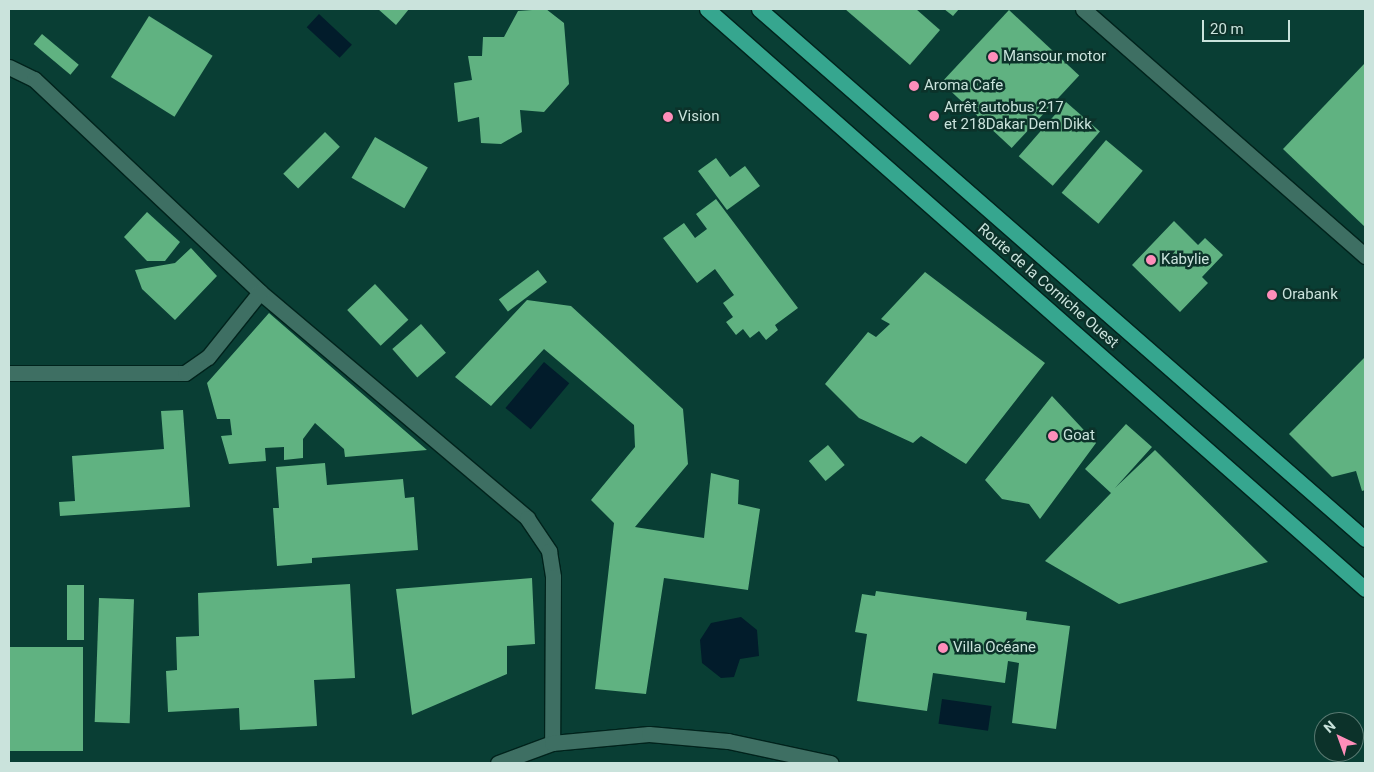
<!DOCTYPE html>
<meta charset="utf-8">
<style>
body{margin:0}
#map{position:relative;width:1374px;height:772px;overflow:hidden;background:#093e34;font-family:Roboto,sans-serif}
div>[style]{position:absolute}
.water>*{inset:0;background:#021c2b;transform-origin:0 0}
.building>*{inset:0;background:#60b281;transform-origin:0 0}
.roads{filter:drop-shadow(1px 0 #00231c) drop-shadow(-1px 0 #00231c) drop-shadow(0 1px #00231c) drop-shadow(0 -1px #00231c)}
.minor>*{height:15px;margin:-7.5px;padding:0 7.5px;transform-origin:7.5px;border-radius:7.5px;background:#3e6f63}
.highway>*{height:15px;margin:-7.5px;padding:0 7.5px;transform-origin:7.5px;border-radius:7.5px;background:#36a68f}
.dots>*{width:14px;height:14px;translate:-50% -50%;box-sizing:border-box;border:2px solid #0c322a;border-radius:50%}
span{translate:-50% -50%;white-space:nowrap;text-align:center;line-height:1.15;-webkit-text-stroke:5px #0c322a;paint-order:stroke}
.poi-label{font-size:15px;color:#cae3dc}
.left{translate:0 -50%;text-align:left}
.street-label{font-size:15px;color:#cae3dc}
.frame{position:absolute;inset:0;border:10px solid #cae3dc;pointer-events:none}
.north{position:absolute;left:1314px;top:712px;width:50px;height:50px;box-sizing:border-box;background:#0c322a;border:1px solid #587971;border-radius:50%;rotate:318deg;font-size:14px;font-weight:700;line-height:20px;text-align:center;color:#cae3dc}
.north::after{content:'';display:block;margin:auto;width:18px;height:22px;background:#ff8eba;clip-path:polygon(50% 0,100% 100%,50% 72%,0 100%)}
.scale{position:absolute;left:1202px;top:20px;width:88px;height:22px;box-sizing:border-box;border:2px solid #cae3dc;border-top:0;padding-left:6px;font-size:15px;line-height:18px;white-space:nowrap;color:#cae3dc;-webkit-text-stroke:4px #0c322a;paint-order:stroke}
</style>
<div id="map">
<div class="water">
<div style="left:319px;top:14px;width:45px;height:18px;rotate:43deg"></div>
<div style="left:544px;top:362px;width:33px;height:60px;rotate:40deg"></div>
<div style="clip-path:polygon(741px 617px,757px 630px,759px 656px,740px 659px,734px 677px,721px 678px,702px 663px,700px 640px,711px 623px)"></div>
<div style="left:942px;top:699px;width:50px;height:25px;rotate:8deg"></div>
</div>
<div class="building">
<div style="clip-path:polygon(378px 9px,409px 9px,396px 25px)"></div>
<div style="clip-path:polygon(546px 9px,564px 23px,569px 84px,544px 112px,520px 110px,522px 132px,501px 144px,481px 143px,479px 117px,458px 122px,454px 83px,472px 80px,468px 56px,482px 56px,483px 37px,504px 37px,518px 11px)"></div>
<div style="clip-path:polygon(845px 9px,916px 9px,940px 30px,910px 65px)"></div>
<div style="clip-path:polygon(944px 9px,959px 9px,953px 16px)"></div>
<div style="left:1009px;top:10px;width:96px;height:99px;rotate:43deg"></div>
<div style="left:149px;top:16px;width:75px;height:72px;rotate:32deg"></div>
<div style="left:42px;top:34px;width:48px;height:13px;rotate:40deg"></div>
<div style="clip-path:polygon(1365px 63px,1365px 227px,1283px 149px)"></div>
<div style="left:1066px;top:102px;width:45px;height:72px;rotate:41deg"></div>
<div style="left:325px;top:132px;width:21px;height:59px;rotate:45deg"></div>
<div style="left:375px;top:137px;width:61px;height:47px;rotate:30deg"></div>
<div style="left:1106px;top:140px;width:48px;height:69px;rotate:40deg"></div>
<div style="clip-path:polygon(716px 158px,730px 177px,745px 166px,760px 186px,727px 210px,698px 171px)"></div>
<div style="clip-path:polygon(716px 199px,798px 308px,775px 325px,778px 330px,766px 340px,759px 331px,750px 338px,743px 329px,736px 335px,726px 322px,733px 317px,723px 303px,734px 295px,715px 269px,697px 283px,663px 238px,684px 223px,695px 238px,707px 229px,696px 214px)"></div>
<div style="clip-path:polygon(147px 212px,180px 242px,165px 261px,147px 261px,124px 237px)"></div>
<div style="clip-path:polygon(1174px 221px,1198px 245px,1205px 238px,1223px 255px,1202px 277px,1208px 283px,1180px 312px,1132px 265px)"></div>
<div style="clip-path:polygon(191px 248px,217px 276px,175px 320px,142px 289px,135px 270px,175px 263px)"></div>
<div style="left:538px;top:270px;width:15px;height:49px;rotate:53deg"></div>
<div style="clip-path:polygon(925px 272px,1045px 363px,966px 464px,921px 436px,913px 443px,859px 418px,825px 384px,868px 332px,876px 337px,890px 324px,881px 319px)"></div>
<div style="left:375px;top:284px;width:49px;height:38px;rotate:47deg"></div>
<div style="clip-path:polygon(527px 300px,571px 306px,683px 409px,688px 464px,635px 527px,704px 538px,711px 473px,739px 480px,738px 504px,760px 509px,748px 590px,664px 578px,646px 694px,595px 689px,614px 523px,591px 500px,635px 447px,634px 425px,544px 349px,491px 406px,455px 377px)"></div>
<div style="clip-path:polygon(269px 313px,427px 450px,345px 457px,344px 449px,315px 423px,303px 439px,303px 458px,284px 460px,284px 447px,265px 448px,266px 461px,229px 464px,221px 436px,232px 435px,230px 419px,217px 419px,207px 383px)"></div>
<div style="left:421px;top:324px;width:38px;height:38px;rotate:49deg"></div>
<div style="clip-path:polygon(1365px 357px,1365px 490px,1362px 491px,1356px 471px,1332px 477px,1289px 434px)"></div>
<div style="clip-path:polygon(1052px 396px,1096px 443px,1040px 519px,1029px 504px,1002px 499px,985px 480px)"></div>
<div style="clip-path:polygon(183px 410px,190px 507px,60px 516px,59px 502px,75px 501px,72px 456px,164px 449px,161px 411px)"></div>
<div style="clip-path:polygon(1126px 424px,1152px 447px,1115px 488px,1155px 450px,1268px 562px,1119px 604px,1045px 561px,1111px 493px,1085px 469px)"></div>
<div style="left:828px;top:445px;width:26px;height:25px;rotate:50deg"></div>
<div style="clip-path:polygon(325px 463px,327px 485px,403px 479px,405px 498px,414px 497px,418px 550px,312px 558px,312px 563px,277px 566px,273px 508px,279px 508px,276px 467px)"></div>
<div style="clip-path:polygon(532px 578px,535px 644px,507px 646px,507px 674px,412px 715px,396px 589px)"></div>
<div style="clip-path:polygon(350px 584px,355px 678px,314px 680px,317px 726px,240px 730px,239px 708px,168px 712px,166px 671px,177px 670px,176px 637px,199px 636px,198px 593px)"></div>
<div style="left:84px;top:585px;width:55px;height:17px;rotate:90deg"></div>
<div style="clip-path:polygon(876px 591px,1027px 612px,1026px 620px,1070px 626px,1056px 729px,1012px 723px,1019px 663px,1008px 661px,1005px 683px,933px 673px,927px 711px,857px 701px,867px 634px,855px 632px,862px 594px,875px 596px)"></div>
<div style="left:99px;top:598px;width:35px;height:124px;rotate:2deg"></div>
<div style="left:9px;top:647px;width:74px;height:104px"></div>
</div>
<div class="roads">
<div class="minor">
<div style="left:1083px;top:9px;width:375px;rotate:41.2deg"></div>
<div style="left:9px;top:67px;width:28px;rotate:26deg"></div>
<div style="left:34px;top:79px;width:311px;rotate:43.3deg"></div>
<div style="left:260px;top:292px;width:350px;rotate:40.2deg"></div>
<div style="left:527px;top:518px;width:40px;rotate:56deg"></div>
<div style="left:549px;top:551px;width:26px;rotate:81deg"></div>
<div style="left:553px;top:577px;width:166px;rotate:90.3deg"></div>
<div style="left:9px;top:373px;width:176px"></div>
<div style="left:185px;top:373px;width:28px;rotate:-35deg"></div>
<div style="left:208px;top:357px;width:83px;rotate:-51.3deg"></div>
<div style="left:498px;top:763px;width:58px;rotate:-20.3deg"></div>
<div style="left:552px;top:743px;width:97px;rotate:-5.3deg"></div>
<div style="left:649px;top:734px;width:79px;rotate:5.1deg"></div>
<div style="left:728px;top:741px;width:105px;rotate:12.1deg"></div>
</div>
<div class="highway">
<div style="left:707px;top:9px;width:877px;rotate:41.39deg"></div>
<div style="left:759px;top:9px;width:805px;rotate:41.17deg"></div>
</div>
</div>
<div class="dots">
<div style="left:993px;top:57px;background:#ff8eba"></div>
<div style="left:914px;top:86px;background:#ff8eba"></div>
<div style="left:934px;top:116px;background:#ff8eba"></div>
<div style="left:668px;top:117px;background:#ff8eba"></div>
<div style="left:1151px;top:260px;background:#ff8eba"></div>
<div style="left:1272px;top:295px;background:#ff8eba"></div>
<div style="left:1053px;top:436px;background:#ff8eba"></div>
<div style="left:943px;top:648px;background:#ff8eba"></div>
</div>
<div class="poi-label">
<span class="left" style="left:1003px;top:57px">Mansour motor</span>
<span class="left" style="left:924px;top:86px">Aroma Cafe</span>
<span class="left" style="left:944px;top:116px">Arrêt autobus 217<br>et 218Dakar Dem Dikk</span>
<span class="left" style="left:678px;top:117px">Vision</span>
<span class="left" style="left:1161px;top:260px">Kabylie</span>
<span class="left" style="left:1282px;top:295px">Orabank</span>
<span class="left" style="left:1063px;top:436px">Goat</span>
<span class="left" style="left:953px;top:648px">Villa Océane</span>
</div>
<div class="street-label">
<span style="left:1048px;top:286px;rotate:41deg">Route de la Corniche Ouest</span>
</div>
<div class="frame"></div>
<div class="north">N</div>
<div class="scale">20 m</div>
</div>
